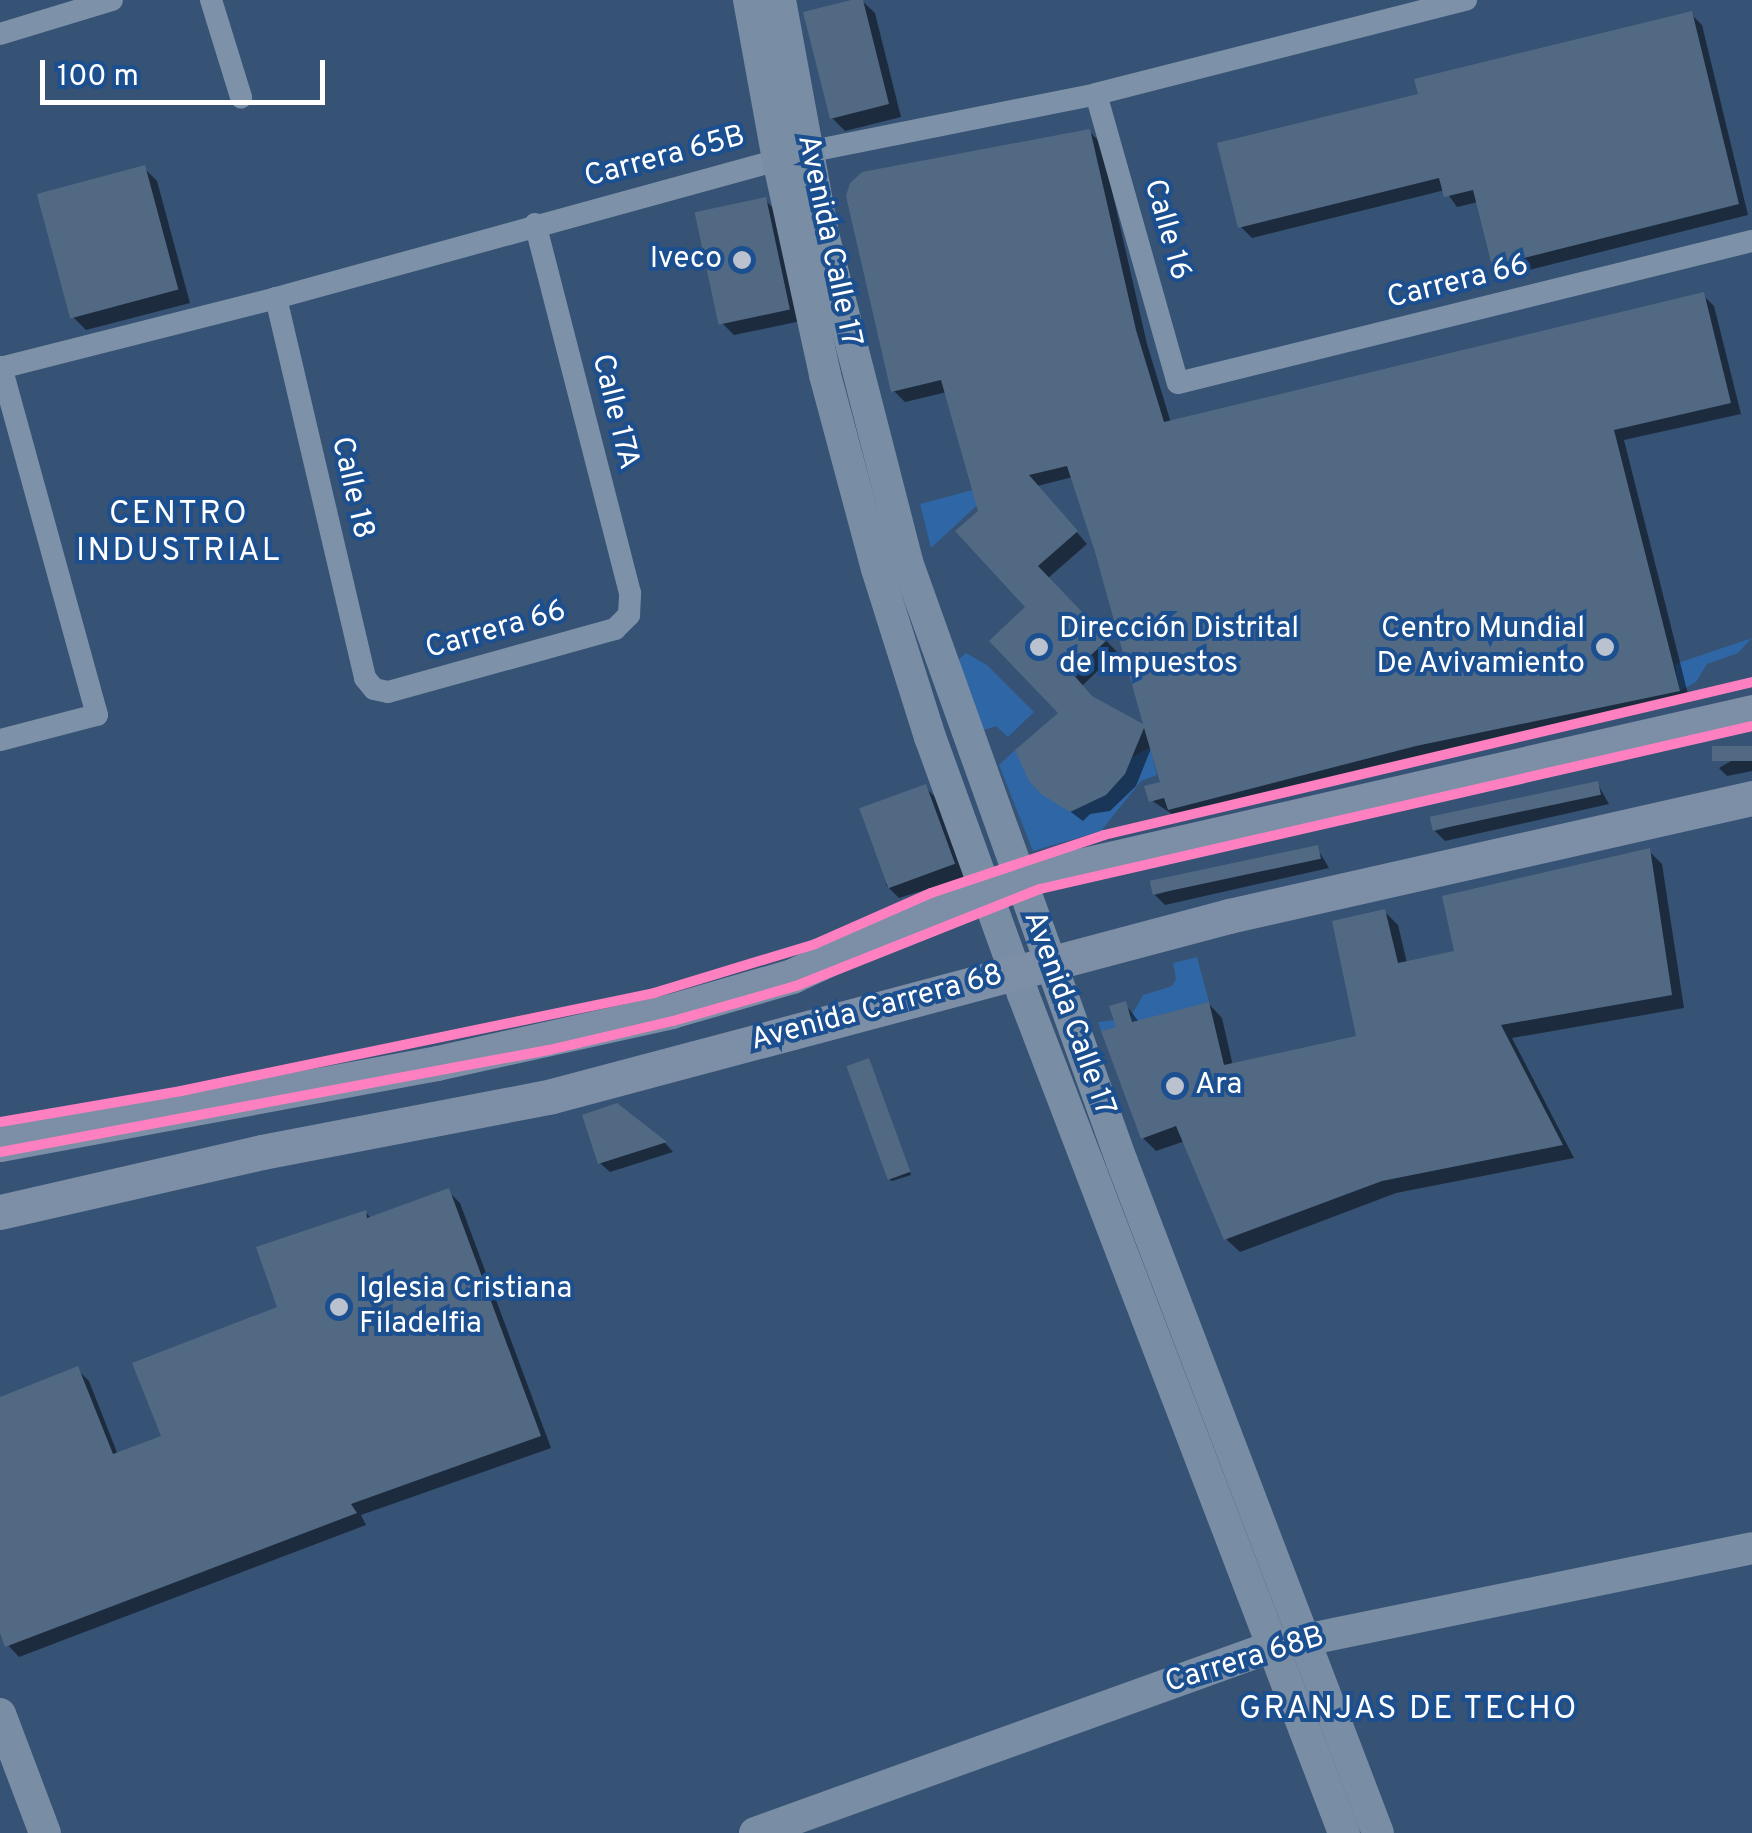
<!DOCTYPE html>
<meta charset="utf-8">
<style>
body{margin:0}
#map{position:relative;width:1752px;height:1833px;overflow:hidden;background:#365274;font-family:Overpass,sans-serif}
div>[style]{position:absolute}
.green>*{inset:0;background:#2f66a5}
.shadow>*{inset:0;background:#0007}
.building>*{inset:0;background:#526984;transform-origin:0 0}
.street>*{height:22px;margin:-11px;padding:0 11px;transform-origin:11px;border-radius:11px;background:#7d92a8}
.secondary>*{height:32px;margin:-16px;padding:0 16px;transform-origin:16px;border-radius:16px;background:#798da4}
.primary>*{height:35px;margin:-17.5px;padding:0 17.5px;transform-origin:17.5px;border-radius:17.5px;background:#7d8ea7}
.cycleway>*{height:10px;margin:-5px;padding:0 5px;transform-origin:5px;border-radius:5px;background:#ff80c0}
.dots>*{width:28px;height:28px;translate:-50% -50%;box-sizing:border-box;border:5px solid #1b4f8f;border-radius:50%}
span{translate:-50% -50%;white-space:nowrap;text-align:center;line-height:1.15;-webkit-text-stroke:8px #1b4f8f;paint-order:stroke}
.street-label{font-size:30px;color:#fff}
.poi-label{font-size:30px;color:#fff}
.right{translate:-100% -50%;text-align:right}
.left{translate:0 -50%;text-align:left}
.neighbourhood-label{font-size:32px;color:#fff;letter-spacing:2.5px}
.scale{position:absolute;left:40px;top:60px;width:285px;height:45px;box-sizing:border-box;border:5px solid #fff;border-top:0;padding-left:12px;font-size:30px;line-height:35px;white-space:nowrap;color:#fff;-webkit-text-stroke:8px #1b4f8f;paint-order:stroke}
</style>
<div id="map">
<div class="green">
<div style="clip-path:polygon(1002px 482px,931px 548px,920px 504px)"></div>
<div style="clip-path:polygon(1752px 638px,1738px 653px,1707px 664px,1696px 682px,1680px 691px,1675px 664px)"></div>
<div style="clip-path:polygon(966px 653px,987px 665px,1034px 712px,1008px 737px,996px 726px,984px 730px,963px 677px,959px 659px)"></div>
<div style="clip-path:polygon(1150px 747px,1157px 775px,1141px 781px,1101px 831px,1033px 851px,999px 765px,1015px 750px,1035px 788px,1063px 804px,1089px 803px,1106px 795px,1125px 774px,1131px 758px)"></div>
<div style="clip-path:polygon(1197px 957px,1209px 1002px,1101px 1031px,1098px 1022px,1130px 1018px,1143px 995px,1172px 986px,1176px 979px,1173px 963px)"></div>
</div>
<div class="shadow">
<div style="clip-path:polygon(861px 0,875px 13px,901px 117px,845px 131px,832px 118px)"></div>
<div style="clip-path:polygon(1691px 14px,1702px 25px,1748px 215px,1505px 276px,1494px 265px,1478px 202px,1457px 207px,1445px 190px,1252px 238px,1240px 226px,1421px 96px)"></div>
<div style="clip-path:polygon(evenodd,1090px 132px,1101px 143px,1147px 344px,1171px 423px,1703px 295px,1714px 306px,1741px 414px,1624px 440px,1690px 702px,1428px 756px,1181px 820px,1151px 800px,1163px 784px,1152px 746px,1136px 786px,1110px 811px,1090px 814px,1083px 821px,1044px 792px,1061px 713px,1029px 607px,981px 512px,947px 392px,905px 402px,893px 390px,1090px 132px,1073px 477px,1147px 729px,1094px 700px,1082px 686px,1117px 652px,1047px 579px,1087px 544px,1037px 486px,1073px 477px)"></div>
<div style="clip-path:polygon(144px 168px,157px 181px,190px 303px,86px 330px,73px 317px)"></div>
<div style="clip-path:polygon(765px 200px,778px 213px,801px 321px,734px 335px,721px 322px)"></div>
<div style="clip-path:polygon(1752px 749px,1752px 771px,1727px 776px,1719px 768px)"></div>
<div style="clip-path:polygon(1597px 783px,1609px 804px,1445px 841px,1435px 831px)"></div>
<div style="clip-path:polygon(925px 787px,938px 800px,966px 877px,899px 898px,886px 885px)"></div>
<div style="clip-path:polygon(1317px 848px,1329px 868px,1165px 905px,1155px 895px)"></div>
<div style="clip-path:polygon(1649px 851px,1662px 864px,1684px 1008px,1512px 1038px,1574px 1158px,1396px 1193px,1240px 1252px,1226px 1239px,1185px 1141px,1156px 1151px,1143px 1138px,1119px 1029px,1125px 1004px,1140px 1023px,1209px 1004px,1222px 1018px,1233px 1066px,1359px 1037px,1385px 912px,1398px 925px,1407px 963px,1457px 953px)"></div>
<div style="clip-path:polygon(870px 1063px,911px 1175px,892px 1181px,889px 1179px)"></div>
<div style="clip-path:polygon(617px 1106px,665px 1143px,673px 1152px,610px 1172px,600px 1163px)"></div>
<div style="clip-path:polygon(448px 1191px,460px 1203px,551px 1448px,361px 1515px,366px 1525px,19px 1657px,8px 1645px,0 1626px,0 1399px,77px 1369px,89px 1381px,118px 1455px,164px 1437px,365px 1212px,372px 1219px)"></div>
</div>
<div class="building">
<div style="clip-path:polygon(851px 0,863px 0,889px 104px,830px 119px,803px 12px)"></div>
<div style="clip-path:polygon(1692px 11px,1739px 204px,1492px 266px,1473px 190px,1444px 197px,1439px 178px,1238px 228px,1217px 143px,1418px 94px,1414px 79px)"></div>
<div style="clip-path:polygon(evenodd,1090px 129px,1136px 330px,1164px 422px,1704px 292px,1731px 403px,1614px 430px,1680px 691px,1416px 746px,1168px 810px,1164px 798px,1149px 802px,1144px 786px,1160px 782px,1144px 728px,1125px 774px,1106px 795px,1070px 812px,1041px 794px,1029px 781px,1015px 750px,1058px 713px,989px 641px,1025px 607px,955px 531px,978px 511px,941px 380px,891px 392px,846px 196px,850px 183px,862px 172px,1090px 129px,1067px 466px,1094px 549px,1143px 724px,1092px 696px,1072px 673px,1108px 639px,1038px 566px,1078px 531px,1029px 475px,1067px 466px)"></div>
<div style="left:145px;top:165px;width:129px;height:112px;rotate:75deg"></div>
<div style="left:766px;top:197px;width:115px;height:73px;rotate:78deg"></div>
<div style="left:1752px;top:746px;width:15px;height:40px;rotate:90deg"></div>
<div style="left:1598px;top:781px;width:14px;height:172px;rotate:78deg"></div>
<div style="left:926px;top:784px;width:85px;height:71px;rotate:70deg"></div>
<div style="left:1318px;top:845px;width:14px;height:172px;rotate:78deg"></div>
<div style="clip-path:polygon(1650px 848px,1672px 995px,1501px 1025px,1563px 1145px,1382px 1181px,1224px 1240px,1176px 1126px,1141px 1139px,1101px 1031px,1116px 1027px,1109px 1006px,1126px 1001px,1132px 1022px,1209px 1002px,1224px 1065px,1356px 1036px,1332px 921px,1385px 909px,1398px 963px,1454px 951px,1442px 896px)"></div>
<div style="left:869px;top:1058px;width:121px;height:24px;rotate:70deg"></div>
<div style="clip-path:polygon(617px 1103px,667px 1142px,598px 1164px,582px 1115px)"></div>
<div style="clip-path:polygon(449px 1188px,541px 1436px,351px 1504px,357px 1513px,5px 1647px,0 1633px,0 1397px,78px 1366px,113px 1454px,161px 1436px,132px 1363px,277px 1307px,256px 1247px,366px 1210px,367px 1218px)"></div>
</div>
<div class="street">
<div style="left:211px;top:0;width:102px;rotate:72.8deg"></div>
<div style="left:0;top:34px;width:117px;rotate:-16.9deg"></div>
<div style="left:1096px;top:94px;width:300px;rotate:74.2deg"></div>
<div style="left:1178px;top:383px;width:591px;rotate:-13.9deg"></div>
<div style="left:276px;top:298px;width:390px;rotate:76.8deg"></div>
<div style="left:365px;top:678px;width:14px;rotate:51deg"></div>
<div style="left:374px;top:689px;width:14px;rotate:12deg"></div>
<div style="left:388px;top:692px;width:236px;rotate:-15.5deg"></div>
<div style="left:615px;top:629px;width:20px;rotate:-45deg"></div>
<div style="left:629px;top:615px;width:22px;rotate:-87deg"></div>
<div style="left:630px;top:593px;width:381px;rotate:-104.4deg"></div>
<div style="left:0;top:368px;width:285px;rotate:-14.2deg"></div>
<div style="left:276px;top:298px;width:551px;rotate:-15.37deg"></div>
<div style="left:807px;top:152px;width:295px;rotate:-11.3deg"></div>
<div style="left:1096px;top:94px;width:382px;rotate:-14.3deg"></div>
<div style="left:0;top:740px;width:100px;rotate:-14.5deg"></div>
<div style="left:97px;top:715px;width:361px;rotate:-105.4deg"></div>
</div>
<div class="secondary">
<div style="left:749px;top:0;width:162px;rotate:79.7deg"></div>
<div style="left:778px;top:159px;width:221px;rotate:77.7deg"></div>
<div style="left:825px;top:375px;width:201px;rotate:75deg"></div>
<div style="left:877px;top:569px;width:176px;rotate:72.5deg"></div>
<div style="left:930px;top:737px;width:273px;rotate:70.1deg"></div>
<div style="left:1023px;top:994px;width:898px;rotate:69.06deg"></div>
<div style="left:780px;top:0;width:238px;rotate:79.6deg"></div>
<div style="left:823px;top:234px;width:339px;rotate:75.6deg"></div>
<div style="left:907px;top:562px;width:637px;rotate:70.29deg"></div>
<div style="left:1122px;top:1162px;width:718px;rotate:69.12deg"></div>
<div style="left:0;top:1714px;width:127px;rotate:69.3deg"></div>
<div style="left:755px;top:1833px;width:548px;rotate:-19.82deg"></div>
<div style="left:1271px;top:1647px;width:491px;rotate:-11.6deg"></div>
</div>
<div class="primary">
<div style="left:0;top:1144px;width:444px;rotate:-10.5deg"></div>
<div style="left:437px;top:1063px;width:240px;rotate:-12.5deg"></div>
<div style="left:671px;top:1011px;width:126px;rotate:-16.1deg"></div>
<div style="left:792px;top:976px;width:136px;rotate:-25.2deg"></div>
<div style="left:915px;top:918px;width:127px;rotate:-19.3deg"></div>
<div style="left:1035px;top:876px;width:736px;rotate:-12.88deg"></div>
<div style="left:0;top:1212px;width:269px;rotate:-12.9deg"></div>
<div style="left:262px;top:1152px;width:295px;rotate:-10.9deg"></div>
<div style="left:552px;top:1096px;width:701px;rotate:-14.89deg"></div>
<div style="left:1229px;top:916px;width:536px;rotate:-12.71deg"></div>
</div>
<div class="cycleway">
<div style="left:0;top:1122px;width:184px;rotate:-9.7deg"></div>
<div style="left:181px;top:1091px;width:483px;rotate:-11.7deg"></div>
<div style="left:654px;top:993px;width:168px;rotate:-16.9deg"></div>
<div style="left:815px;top:944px;width:127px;rotate:-23.7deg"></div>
<div style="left:931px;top:893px;width:182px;rotate:-18.5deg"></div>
<div style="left:1104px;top:835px;width:666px;rotate:-13.28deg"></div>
<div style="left:0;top:1152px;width:558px;rotate:-10.53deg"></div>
<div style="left:549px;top:1050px;width:127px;rotate:-13.2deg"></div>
<div style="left:673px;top:1021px;width:128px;rotate:-15.9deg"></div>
<div style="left:796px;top:986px;width:263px;rotate:-21.7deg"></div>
<div style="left:1040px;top:889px;width:730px;rotate:-12.89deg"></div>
</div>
<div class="dots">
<div style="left:742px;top:260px;background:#b9c2ce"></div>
<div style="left:1039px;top:647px;background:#b9c2ce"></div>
<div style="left:1605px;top:647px;background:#b9c2ce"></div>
<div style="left:1175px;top:1086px;background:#b9c2ce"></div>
<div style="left:339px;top:1307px;background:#b9c2ce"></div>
</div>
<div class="street-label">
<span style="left:665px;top:158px;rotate:-15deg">Carrera 65B</span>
<span style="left:1166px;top:230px;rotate:74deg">Calle 16</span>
<span style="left:828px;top:241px;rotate:78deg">Avenida Calle 17</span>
<span style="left:1458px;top:283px;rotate:-14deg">Carrera 66</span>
<span style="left:614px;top:412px;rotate:76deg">Calle 17A</span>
<span style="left:351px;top:488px;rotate:77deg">Calle 18</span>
<span style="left:496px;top:631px;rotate:-16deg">Carrera 66</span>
<span style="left:877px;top:1009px;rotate:-15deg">Avenida Carrera 68</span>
<span style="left:1068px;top:1014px;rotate:70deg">Avenida Calle 17</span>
<span style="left:1245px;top:1661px;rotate:-17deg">Carrera 68B</span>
</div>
<div class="poi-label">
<span class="right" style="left:722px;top:260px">Iveco</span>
<span class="left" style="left:1059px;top:647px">Dirección Distrital<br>de Impuestos</span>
<span class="right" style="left:1585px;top:647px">Centro Mundial<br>De Avivamiento</span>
<span class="left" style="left:1195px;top:1086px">Ara</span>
<span class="left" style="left:359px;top:1307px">Iglesia Cristiana<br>Filadelfia</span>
</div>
<div class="neighbourhood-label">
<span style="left:179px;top:534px">CENTRO<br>INDUSTRIAL</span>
<span style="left:1409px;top:1710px">GRANJAS DE TECHO</span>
</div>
<div class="scale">100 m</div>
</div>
